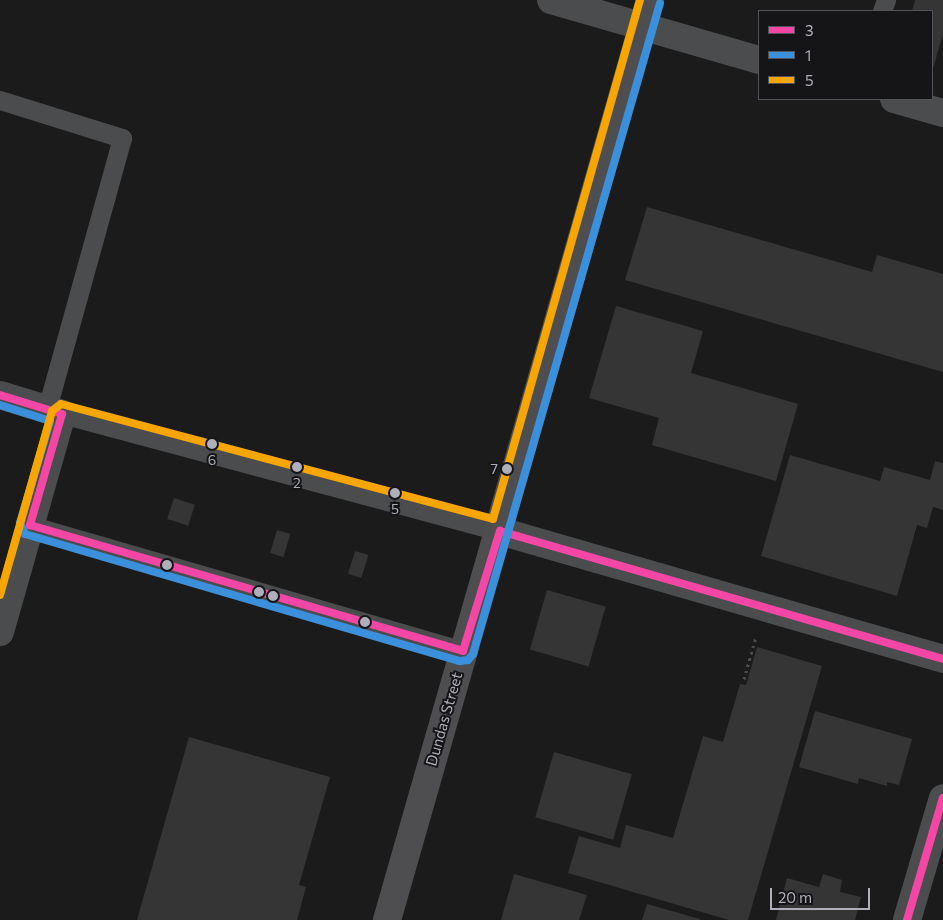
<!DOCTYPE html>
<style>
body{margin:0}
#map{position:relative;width:943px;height:920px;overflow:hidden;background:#1b1b1b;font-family:Commissioner,sans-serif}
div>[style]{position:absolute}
.building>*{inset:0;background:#353536;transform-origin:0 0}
.path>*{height:3px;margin-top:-1.5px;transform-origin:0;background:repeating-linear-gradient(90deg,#4c4c4f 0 2.5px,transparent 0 6.5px)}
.service>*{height:19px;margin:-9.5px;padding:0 9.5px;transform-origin:9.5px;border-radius:9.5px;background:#4b4c4d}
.minor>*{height:28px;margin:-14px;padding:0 14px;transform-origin:14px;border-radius:14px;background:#4b4c4d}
.primary>*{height:28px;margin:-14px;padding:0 14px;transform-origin:14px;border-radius:14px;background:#4e4e51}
.bus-1>*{height:8px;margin:-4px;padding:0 4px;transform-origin:4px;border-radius:4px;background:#f346a5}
.bus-2>*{height:8px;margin:-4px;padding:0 4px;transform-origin:4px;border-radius:4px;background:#3a90db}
.bus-3>*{height:8px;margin:-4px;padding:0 4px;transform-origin:4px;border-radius:4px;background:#f7a600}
.dots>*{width:14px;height:14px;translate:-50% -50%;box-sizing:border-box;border:2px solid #151517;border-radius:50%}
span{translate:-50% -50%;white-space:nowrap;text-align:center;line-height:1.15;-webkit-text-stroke:4px #151517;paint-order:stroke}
.bus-label{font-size:14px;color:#aeafba}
.right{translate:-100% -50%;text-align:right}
.street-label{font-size:15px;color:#aeafba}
.legend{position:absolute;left:758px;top:10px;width:175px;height:90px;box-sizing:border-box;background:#151517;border:1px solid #525358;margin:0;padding:6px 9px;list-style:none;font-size:15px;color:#aeafba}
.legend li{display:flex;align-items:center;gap:10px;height:25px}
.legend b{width:25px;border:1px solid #525358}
.scale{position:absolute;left:770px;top:888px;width:100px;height:22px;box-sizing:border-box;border:2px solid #aeafba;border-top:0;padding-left:6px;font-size:15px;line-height:18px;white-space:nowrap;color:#aeafba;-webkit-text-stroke:4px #151517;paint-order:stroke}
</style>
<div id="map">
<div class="building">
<div style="clip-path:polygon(915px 0,943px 0,943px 34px,932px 72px,932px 11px,912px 11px)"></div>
<div style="clip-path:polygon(647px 207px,872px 272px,877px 255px,943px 274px,943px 372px,625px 280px)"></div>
<div style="clip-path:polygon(616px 306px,703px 331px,691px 373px,798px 404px,776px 481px,652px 445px,659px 418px,589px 398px)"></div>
<div style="clip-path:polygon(790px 455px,880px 481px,884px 467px,930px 480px,935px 461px,943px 463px,943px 510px,933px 507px,927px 528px,917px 525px,897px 596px,761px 556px)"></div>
<div style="left:174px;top:498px;width:22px;height:22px;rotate:18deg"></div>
<div style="left:277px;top:530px;width:14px;height:24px;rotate:17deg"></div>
<div style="left:355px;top:551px;width:14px;height:24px;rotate:17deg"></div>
<div style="left:547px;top:590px;width:61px;height:62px;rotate:16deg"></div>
<div style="clip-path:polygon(757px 647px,822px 666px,748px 920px,729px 920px,568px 873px,579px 836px,620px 848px,626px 825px,673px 838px,703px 736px,723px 742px,740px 684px,746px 685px)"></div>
<div style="clip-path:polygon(815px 711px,912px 739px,899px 785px,887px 782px,887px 786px,859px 778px,858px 784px,799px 767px)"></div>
<div style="clip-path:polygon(189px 737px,330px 777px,299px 885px,306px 887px,297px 920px,137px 920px)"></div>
<div style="left:554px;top:752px;width:81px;height:68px;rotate:16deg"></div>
<div style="clip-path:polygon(514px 874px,587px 895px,579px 920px,501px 920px)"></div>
<div style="clip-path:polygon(823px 874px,842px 880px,840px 892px,861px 897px,855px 920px,776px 920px,787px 878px,819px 887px)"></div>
<div style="clip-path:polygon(647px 904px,700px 919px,700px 920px,642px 920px)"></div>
</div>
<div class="path">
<div style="left:744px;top:679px;width:44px;rotate:-74.1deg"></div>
</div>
<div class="service">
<div style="left:882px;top:11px;width:12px;rotate:-70deg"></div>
<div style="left:0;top:100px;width:128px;rotate:17.3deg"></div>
<div style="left:122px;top:138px;width:281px;rotate:105.5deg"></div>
<div style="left:62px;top:414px;width:453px;rotate:15deg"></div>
<div style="left:30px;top:525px;width:451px;rotate:16.2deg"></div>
</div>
<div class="minor">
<div style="left:551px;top:0;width:216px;rotate:16.1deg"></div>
<div style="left:894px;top:99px;width:51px;rotate:15.9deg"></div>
<div style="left:0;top:395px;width:65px;rotate:17deg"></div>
<div style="left:62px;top:414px;width:227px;rotate:105.9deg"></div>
<div style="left:500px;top:531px;width:461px;rotate:16.1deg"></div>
<div style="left:907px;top:920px;width:127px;rotate:-73.6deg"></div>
</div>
<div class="primary">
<div style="left:387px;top:920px;width:957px;rotate:-74.05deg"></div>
</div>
<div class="bus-1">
<div style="left:0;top:395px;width:65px;rotate:17deg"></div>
<div style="left:62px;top:414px;width:116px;rotate:106.1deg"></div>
<div style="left:30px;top:525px;width:451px;rotate:16.2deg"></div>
<div style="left:463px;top:651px;width:126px;rotate:-72.9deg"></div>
<div style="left:500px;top:531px;width:461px;rotate:16.1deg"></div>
<div style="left:907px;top:920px;width:127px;rotate:-73.6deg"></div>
</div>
<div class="bus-2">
<div style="left:0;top:405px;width:52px;rotate:17.7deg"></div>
<div style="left:50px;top:421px;width:106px;rotate:106.4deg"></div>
<div style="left:20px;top:523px;width:12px;rotate:66deg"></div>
<div style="left:25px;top:534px;width:453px;rotate:16.3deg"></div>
<div style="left:460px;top:661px;width:8px;rotate:-7deg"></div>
<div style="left:468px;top:660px;width:8px;rotate:-50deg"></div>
<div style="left:473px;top:654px;width:677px;rotate:-73.97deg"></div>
</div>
<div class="bus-3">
<div style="left:0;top:595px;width:191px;rotate:-74.2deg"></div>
<div style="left:52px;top:411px;width:11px;rotate:-38deg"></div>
<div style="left:61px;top:404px;width:447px;rotate:14.9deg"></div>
<div style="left:493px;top:519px;width:539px;rotate:-74.19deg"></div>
</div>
<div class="dots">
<div style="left:212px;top:444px;background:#aeafba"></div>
<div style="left:297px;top:467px;background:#aeafba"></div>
<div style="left:507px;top:469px;background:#aeafba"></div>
<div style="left:395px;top:493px;background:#aeafba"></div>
<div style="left:167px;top:565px;background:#aeafba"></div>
<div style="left:259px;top:592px;background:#aeafba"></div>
<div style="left:273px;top:596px;background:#aeafba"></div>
<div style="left:365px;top:622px;background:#aeafba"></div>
</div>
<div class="bus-label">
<span style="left:212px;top:460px">6</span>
<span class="right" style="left:498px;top:469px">7</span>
<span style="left:297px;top:483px">2</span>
<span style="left:395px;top:509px">5</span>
</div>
<div class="street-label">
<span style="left:444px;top:719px;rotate:-74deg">Dundas Street</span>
</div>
<ul class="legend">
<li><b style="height:6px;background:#f346a5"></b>3</li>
<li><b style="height:6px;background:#3a90db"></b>1</li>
<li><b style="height:6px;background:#f7a600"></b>5</li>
</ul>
<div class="scale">20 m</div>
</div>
